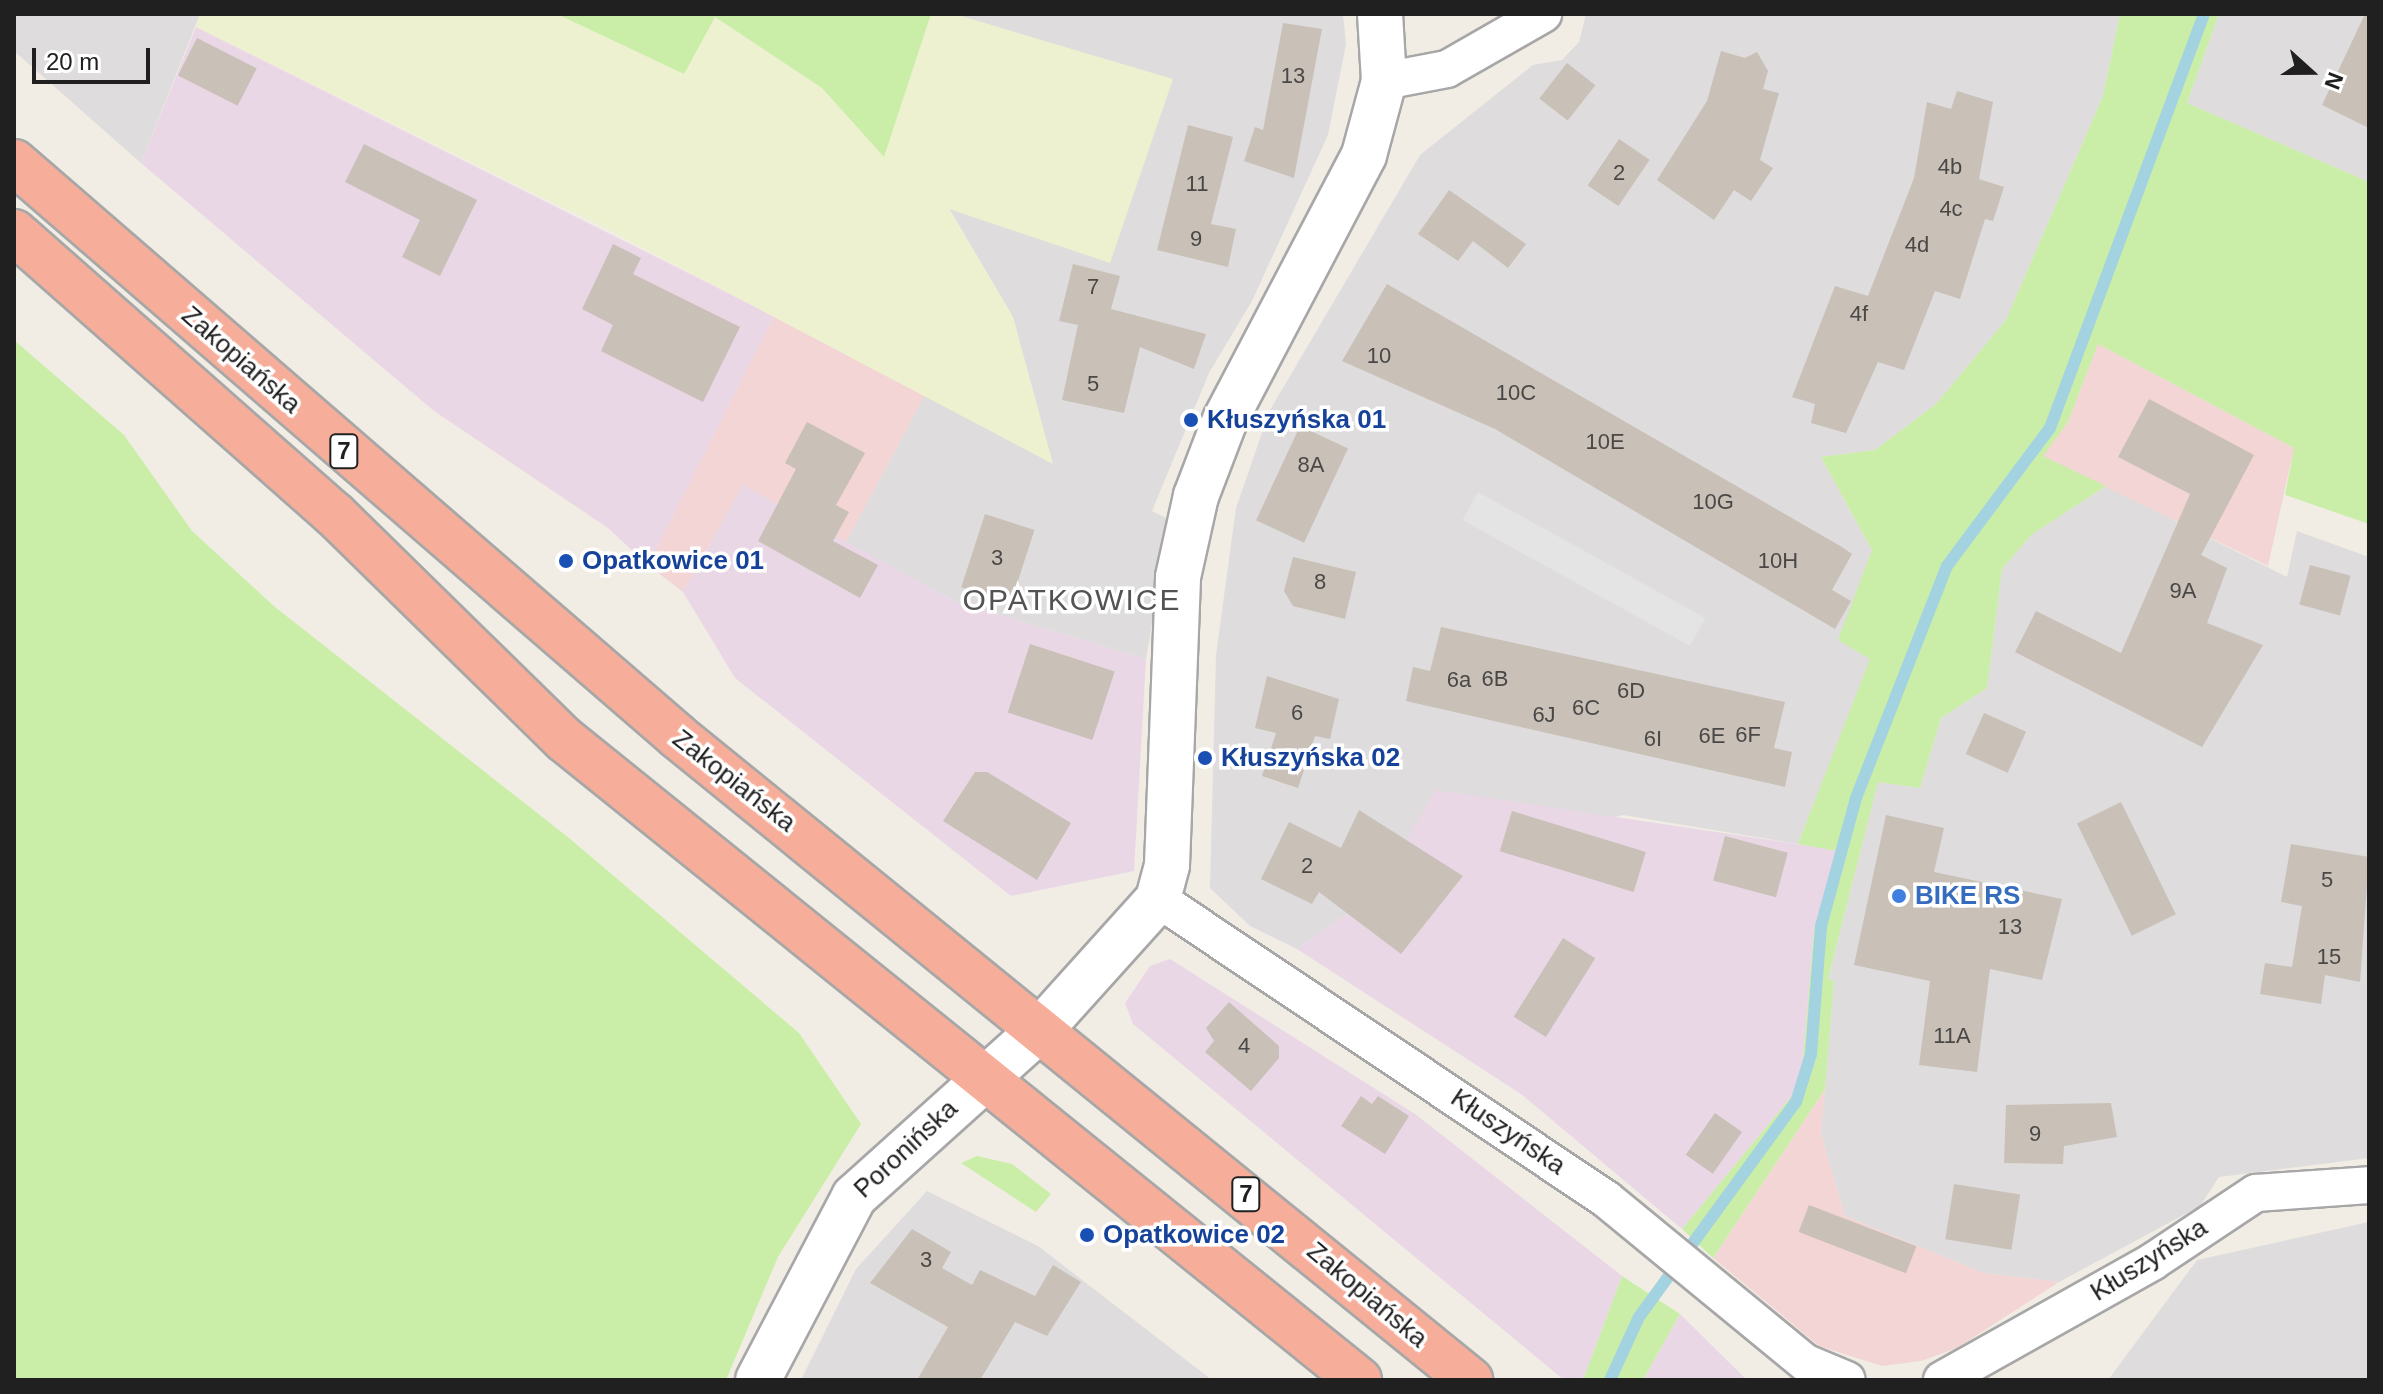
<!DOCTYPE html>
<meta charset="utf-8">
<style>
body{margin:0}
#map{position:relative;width:2383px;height:1394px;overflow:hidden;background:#f1ede5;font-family:Arial,sans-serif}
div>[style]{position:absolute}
.residential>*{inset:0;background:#dedcdc}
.commercial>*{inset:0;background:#f2d5d4}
.industrial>*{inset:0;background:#ead7e6}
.farmland>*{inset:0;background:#eef1d0}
.grass>*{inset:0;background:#caeea8}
.parking>*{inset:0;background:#e4e4e4;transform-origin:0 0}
.stream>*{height:12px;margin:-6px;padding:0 6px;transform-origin:6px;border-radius:6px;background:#a3d2e1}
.building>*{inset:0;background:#c9c0b8;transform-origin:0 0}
.roads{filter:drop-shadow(2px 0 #a7a7a7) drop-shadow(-2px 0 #a7a7a7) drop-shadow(0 2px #a7a7a7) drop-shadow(0 -2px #a7a7a7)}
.minor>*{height:36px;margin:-18px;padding:0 18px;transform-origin:18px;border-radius:18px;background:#fff}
.tertiary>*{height:44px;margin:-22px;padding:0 22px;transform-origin:22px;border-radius:22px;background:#fff}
.trunk>*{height:44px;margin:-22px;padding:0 22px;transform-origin:22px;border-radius:22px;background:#f6ae9b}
.dots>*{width:22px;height:22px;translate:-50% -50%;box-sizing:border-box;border:4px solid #fff;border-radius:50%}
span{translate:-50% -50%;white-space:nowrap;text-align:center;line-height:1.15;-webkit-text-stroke:7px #fff;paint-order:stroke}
.number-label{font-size:22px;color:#4a4846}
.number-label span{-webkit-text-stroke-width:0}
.shield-label span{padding:2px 6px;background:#fff;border:2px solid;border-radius:6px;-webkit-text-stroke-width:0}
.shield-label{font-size:24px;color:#202020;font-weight:700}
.street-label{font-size:26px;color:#202020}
.transit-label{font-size:26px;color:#164399;font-weight:700}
.left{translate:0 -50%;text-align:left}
.shop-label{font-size:26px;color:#366cbe;font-weight:700}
.quarter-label{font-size:30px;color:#535353;letter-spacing:2px}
.frame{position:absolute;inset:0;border:16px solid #202020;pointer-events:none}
.north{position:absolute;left:2271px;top:32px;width:80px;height:80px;-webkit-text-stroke:6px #fff;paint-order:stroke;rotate:111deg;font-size:22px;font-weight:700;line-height:32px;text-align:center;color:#202020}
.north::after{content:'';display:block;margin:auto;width:28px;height:36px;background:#202020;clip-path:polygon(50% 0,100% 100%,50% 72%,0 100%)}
.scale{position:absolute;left:32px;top:48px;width:118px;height:36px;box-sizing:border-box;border:4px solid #202020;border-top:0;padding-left:10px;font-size:24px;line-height:28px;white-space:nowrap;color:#202020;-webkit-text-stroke:6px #fff;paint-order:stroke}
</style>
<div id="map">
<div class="residential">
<div style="clip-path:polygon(14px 14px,200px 14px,141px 163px,14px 51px)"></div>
<div style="clip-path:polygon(954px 14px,1343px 14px,1346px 44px,1328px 135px,1252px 301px,1209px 373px,1152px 511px,1170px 520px,1146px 659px,956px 602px,846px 542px,925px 395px,1052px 463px,1013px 317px,949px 208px,1173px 80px)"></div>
<div style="clip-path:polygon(1586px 14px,2120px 14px,2103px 96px,2006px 320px,1936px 404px,1875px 450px,1821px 457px,1872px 550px,1839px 640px,1871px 659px,1798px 844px,1623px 815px,1389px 872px,1357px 907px,1297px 949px,1250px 926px,1210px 888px,1216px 655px,1236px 508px,1270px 410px,1420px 155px,1533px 65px,1562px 60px,1579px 42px)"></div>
<div style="clip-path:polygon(2219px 14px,2369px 14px,2369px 182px,2187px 103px)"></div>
<div style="clip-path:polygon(2106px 486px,2287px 577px,2297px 531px,2369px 557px,2369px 1158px,2219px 1177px,2200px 1206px,2059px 1282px,1983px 1273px,1845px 1216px,1821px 1134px,1834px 981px,1828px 979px,1878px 782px,1920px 788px,1941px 718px,1987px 688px,2002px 569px,2031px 535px)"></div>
<div style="clip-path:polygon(927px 1191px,1038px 1246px,1212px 1380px,801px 1380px,856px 1269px)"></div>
<div style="clip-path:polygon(2369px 1222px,2369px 1380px,2108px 1380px,2197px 1260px)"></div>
</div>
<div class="commercial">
<div style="clip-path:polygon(774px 316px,925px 395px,846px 542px,743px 485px,683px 592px,648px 565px)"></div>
<div style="clip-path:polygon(2098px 344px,2294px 448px,2268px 566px,2042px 456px,2068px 422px)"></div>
<div style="clip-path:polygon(1825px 1089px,1821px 1134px,1845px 1216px,1983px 1273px,2059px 1282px,1957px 1348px,1921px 1361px,1882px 1366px,1819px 1346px,1713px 1258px)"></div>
</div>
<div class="industrial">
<div style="clip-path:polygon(196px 27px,774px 316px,648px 565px,608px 528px,434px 411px,141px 163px)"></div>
<div style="clip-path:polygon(743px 485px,956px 602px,1146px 659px,1134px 871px,1011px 896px,735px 678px,683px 592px)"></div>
<div style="clip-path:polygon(1435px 790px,1837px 850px,1814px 929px,1801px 1085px,1682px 1229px,1521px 1094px,1297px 949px,1357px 907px,1389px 872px)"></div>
<div style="clip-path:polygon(1170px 959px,1415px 1114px,1622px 1276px,1583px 1380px,1564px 1380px,1133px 1024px,1125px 1003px,1150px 966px)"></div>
<div style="clip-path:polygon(1680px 1314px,1747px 1380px,1643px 1380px)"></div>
</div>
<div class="farmland">
<div style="clip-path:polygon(200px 14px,557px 14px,684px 74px,714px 17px,822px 88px,884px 156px,931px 14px,954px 14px,1173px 79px,1110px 263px,949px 209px,1013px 317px,1053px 464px,605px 228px,196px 27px)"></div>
</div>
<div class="grass">
<div style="clip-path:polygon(557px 14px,931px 14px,884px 157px,822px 88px,715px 17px,684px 74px)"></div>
<div style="clip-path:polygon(2120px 14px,2219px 14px,2187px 103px,2369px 182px,2369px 524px,2285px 495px,2294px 448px,2098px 344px,2068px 422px,2043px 456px,2106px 486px,2031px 535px,2002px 569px,1987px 688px,1941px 718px,1920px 788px,1878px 782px,1828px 979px,1834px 981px,1825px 1089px,1713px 1258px,1682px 1229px,1801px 1085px,1814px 929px,1837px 851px,1798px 844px,1870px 659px,1838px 640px,1872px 550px,1821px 457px,1875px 450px,1936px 404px,2006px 320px,2103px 96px)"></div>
<div style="clip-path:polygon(14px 340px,124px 435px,192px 531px,275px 607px,569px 838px,799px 1033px,861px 1124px,778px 1257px,726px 1380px,14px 1380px)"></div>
<div style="clip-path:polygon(977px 1156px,1012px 1164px,1051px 1194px,1036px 1212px,961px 1163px)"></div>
<div style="clip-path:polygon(1622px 1276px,1680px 1314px,1643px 1380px,1583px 1380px)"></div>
</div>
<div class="parking">
<div style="left:1478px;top:492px;width:260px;height:32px;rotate:29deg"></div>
</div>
<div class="stream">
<div style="left:1610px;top:1380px;width:69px;rotate:-65.3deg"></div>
<div style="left:1639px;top:1317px;width:266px;rotate:-53.9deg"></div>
<div style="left:1796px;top:1102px;width:50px;rotate:-72.6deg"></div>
<div style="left:1811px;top:1054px;width:128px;rotate:-85.5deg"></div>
<div style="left:1821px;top:926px;width:133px;rotate:-74.7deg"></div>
<div style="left:1856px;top:798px;width:249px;rotate:-68.6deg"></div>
<div style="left:1947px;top:566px;width:172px;rotate:-53.3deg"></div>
<div style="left:2050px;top:428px;width:442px;rotate:-69.6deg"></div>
</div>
<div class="building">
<div style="clip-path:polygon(2365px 14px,2369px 14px,2369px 128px,2322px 105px)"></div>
<div style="clip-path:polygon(1283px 23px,1322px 29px,1294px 178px,1244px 161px,1255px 127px,1263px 130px)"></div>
<div style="left:197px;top:38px;width:67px;height:42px;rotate:27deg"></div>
<div style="clip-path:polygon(1721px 51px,1745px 58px,1757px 52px,1768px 71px,1763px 89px,1779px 93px,1760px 160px,1773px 168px,1751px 201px,1734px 190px,1714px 220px,1657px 180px,1707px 101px)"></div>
<div style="left:1567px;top:63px;width:36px;height:45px;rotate:38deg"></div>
<div style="clip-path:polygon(1957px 91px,1993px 102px,1979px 179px,2004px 187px,1993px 221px,1985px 219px,1960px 299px,1935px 291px,1904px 370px,1878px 362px,1846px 433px,1811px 423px,1815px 404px,1792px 397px,1835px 286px,1868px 296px,1914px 178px,1927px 102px,1951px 109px)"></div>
<div style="clip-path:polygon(1188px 125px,1233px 137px,1211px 224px,1236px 229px,1228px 267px,1157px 250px)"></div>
<div style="left:1619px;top:139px;width:37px;height:56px;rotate:34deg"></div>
<div style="clip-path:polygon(364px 144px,477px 200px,440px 276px,402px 257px,420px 220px,345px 182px)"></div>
<div style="clip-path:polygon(1449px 190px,1526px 244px,1508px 268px,1473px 241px,1458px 261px,1418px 234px)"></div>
<div style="clip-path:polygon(613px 244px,641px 258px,633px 274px,740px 327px,703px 402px,601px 351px,613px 325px,582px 309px)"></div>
<div style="clip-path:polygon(1073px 264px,1120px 276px,1111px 309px,1206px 334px,1194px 369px,1140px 347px,1124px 413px,1062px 400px,1078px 325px,1059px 321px)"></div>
<div style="clip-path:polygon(1387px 284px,1842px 547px,1852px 554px,1832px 590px,1851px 601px,1835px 629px,1495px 429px,1342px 361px)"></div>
<div style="clip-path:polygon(2149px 399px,2254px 455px,2201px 555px,2227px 568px,2207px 623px,2263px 645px,2202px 747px,2015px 652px,2036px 611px,2121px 653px,2190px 494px,2118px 457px)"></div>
<div style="clip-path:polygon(807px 422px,865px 453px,836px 505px,849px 512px,833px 541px,878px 565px,860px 598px,758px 541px,796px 469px,785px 463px)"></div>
<div style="left:1300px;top:426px;width:53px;height:104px;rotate:25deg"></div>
<div style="left:985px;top:514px;width:52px;height:77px;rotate:18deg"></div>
<div style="clip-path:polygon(1293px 557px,1356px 572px,1345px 619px,1293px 606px,1284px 591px)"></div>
<div style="left:2310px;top:565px;width:42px;height:41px;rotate:15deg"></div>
<div style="clip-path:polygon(1441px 627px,1785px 702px,1774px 748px,1792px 752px,1785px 787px,1406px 701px,1413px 667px,1430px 671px)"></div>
<div style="left:1030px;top:644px;width:89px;height:72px;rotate:18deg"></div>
<div style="clip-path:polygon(1267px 676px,1339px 699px,1330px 739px,1315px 736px,1298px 788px,1262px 776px,1276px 733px,1255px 728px)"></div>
<div style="left:1984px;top:713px;width:46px;height:45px;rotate:24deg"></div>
<div style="clip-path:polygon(975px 772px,987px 772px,1071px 823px,1037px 880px,943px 821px)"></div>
<div style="left:2121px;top:802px;width:125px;height:49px;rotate:64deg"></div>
<div style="clip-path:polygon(1359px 810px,1463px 876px,1401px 954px,1319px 892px,1312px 904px,1261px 879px,1289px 822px,1341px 848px)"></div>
<div style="left:1512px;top:811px;width:140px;height:42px;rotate:17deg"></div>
<div style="clip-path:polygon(1886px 815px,1944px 828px,1934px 872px,2062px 899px,2042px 980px,1990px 969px,1977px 1072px,1919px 1065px,1930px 981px,1854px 965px)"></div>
<div style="left:1725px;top:836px;width:65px;height:46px;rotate:15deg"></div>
<div style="clip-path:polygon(2291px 844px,2369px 857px,2360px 982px,2325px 975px,2321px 1004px,2260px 994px,2265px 963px,2292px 967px,2302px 906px,2281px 902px)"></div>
<div style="left:1563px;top:938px;width:38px;height:93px;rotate:32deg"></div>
<div style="clip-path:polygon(1229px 1002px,1279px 1046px,1279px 1058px,1251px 1091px,1205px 1052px,1214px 1041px,1206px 1028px)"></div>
<div style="clip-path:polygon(1361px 1096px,1372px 1104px,1378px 1096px,1409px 1116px,1385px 1154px,1341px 1126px)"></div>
<div style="clip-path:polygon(2111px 1103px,2117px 1137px,2064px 1146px,2063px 1164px,2004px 1163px,2006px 1105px)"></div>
<div style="left:1715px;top:1113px;width:33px;height:51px;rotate:35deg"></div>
<div style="left:1954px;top:1184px;width:67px;height:56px;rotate:9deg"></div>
<div style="left:1809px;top:1205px;width:115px;height:29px;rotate:21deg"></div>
<div style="clip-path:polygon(912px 1229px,951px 1252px,942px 1268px,972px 1285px,980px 1270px,1035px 1296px,1053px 1265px,1081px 1282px,1047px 1336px,1015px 1322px,980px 1380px,917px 1380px,948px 1327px,870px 1283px)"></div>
</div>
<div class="roads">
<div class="minor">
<div style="left:1384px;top:81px;width:64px;rotate:-10.8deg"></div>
<div style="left:1447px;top:69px;width:111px;rotate:-29.8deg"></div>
<div style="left:1158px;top:899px;width:539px;rotate:33.81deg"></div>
<div style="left:1606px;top:1199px;width:259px;rotate:39.4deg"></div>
<div style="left:1806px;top:1363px;width:44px;rotate:22.5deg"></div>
<div style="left:1942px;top:1380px;width:241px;rotate:-29.3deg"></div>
<div style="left:2152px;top:1262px;width:125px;rotate:-33.6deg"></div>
<div style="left:2256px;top:1193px;width:113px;rotate:-4deg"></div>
</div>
<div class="tertiary">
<div style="left:758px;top:1380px;width:207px;rotate:-62.3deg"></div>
<div style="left:854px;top:1197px;width:253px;rotate:-42deg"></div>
<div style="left:1042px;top:1028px;width:173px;rotate:-48deg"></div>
<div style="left:1158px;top:899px;width:35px;rotate:-75deg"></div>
<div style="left:1167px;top:865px;width:288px;rotate:-87.8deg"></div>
<div style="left:1178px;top:577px;width:83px;rotate:-77.5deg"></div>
<div style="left:1196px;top:496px;width:81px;rotate:-69.1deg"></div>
<div style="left:1225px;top:420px;width:299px;rotate:-62.3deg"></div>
<div style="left:1364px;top:155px;width:77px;rotate:-74.9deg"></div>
<div style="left:1384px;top:81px;width:67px;rotate:-93.4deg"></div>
</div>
<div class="trunk">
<div style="left:14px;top:162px;width:877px;rotate:40.88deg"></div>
<div style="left:677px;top:736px;width:1022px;rotate:39.08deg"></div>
<div style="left:14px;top:232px;width:427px;rotate:41.4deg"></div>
<div style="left:334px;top:514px;width:323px;rotate:44.4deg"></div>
<div style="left:565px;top:740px;width:1020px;rotate:38.87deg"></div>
</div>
</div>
<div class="dots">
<div style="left:1191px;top:420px;background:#1a4fb4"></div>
<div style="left:566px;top:561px;background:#1a4fb4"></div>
<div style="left:1205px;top:758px;background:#1a4fb4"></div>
<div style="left:1899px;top:896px;background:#3f7fe0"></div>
<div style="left:1087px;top:1235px;background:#1a4fb4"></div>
</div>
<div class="number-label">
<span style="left:1293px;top:76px">13</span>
<span style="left:1950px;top:167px">4b</span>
<span style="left:1619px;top:173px">2</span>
<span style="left:1197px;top:184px">11</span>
<span style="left:1951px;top:209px">4c</span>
<span style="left:1196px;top:239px">9</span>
<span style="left:1917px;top:245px">4d</span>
<span style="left:1093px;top:287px">7</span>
<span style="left:1859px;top:314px">4f</span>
<span style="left:1379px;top:356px">10</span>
<span style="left:1093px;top:384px">5</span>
<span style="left:1516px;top:393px">10C</span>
<span style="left:1605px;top:442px">10E</span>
<span style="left:1311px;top:465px">8A</span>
<span style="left:1713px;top:502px">10G</span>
<span style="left:997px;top:558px">3</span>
<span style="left:1778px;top:561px">10H</span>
<span style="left:1320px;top:582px">8</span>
<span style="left:2183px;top:591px">9A</span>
<span style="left:1495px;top:679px">6B</span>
<span style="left:1459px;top:680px">6a</span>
<span style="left:1631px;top:691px">6D</span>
<span style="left:1586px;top:708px">6C</span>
<span style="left:1297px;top:713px">6</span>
<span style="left:1544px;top:715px">6J</span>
<span style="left:1748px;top:735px">6F</span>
<span style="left:1712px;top:736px">6E</span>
<span style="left:1653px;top:739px">6I</span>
<span style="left:1307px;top:866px">2</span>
<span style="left:2327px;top:880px">5</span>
<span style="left:2010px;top:927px">13</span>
<span style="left:2329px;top:957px">15</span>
<span style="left:1952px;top:1036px">11A</span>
<span style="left:1244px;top:1046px">4</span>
<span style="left:2035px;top:1134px">9</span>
<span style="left:926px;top:1260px">3</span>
</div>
<div class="shield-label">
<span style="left:344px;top:451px">7</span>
<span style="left:1246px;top:1194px">7</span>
</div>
<div class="street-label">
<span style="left:241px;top:360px;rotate:41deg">Zakopiańska</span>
<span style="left:734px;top:781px;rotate:38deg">Zakopiańska</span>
<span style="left:1508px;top:1132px;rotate:34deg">Kłuszyńska</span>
<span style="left:906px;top:1149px;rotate:-43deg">Poronińska</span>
<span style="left:2149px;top:1260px;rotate:-32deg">Kłuszyńska</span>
<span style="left:1367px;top:1295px;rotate:40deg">Zakopiańska</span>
</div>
<div class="transit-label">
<span class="left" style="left:1207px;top:420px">Kłuszyńska 01</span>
<span class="left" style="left:582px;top:561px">Opatkowice 01</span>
<span class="left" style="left:1221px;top:758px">Kłuszyńska 02</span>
<span class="left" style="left:1103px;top:1235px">Opatkowice 02</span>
</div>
<div class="shop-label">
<span class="left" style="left:1915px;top:896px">BIKE RS</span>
</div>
<div class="quarter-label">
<span style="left:1072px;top:600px">OPATKOWICE</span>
</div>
<div class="frame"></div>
<div class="north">N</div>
<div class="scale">20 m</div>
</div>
